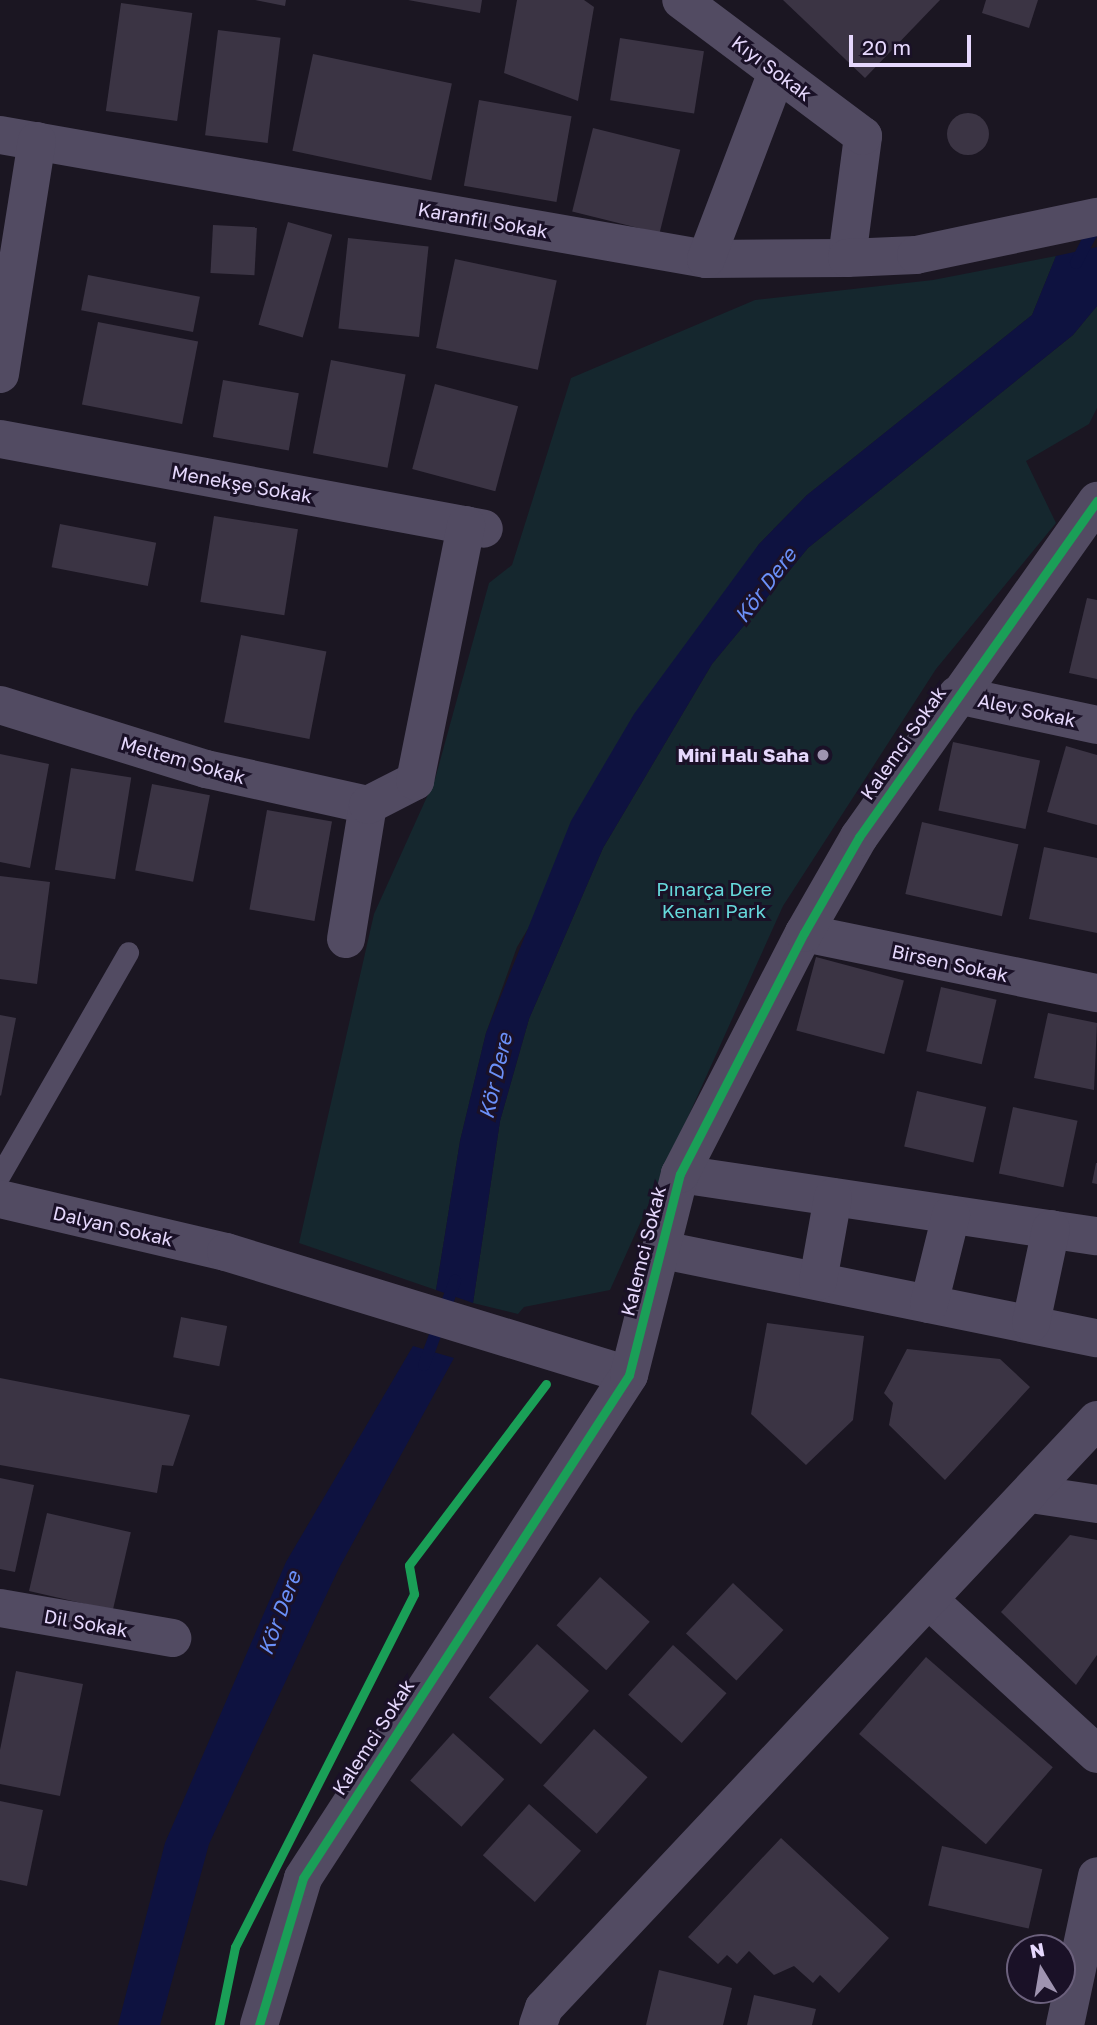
<!DOCTYPE html>
<meta charset="utf-8">
<style>
body{margin:0}
#map{position:relative;width:1097px;height:2025px;overflow:hidden;background:#1b1622;font-family:"Golos Text",sans-serif}
div>[style]{position:absolute}
.green>*{inset:0;background:#15272e}
.water>*{inset:0;background:#0e1240}
.stream>*{height:12px;margin:-6px;padding:0 6px;transform-origin:6px;border-radius:6px;background:#0e1240}
.building>*{inset:0;background:#3b3444;transform-origin:0 0}
.round{border-radius:50%}
.service>*{height:21px;margin:-10.5px;padding:0 10.5px;transform-origin:10.5px;border-radius:10.5px;background:#524b62}
.minor>*{height:38px;margin:-19px;padding:0 19px;transform-origin:19px;border-radius:19px;background:#524b62}
.cycleway>*{height:9px;margin:-4.5px;padding:0 4.5px;transform-origin:4.5px;border-radius:4.5px;background:#1a9f57}
.dots>*{width:19px;height:19px;translate:-50% -50%;box-sizing:border-box;border:4px solid #1a1127;border-radius:50%}
span{translate:-50% -50%;white-space:nowrap;text-align:center;line-height:1.15;-webkit-text-stroke:6px #1a1127;paint-order:stroke}
.street-label{font-size:19px;color:#e6d8fd}
.poi-label{font-size:19px;color:#e6d8fd;font-weight:700}
.right{translate:-100% -50%;text-align:right}
.park-label{font-size:19px;color:#66d8db}
.water-label{font-size:21px;color:#6b90f8;font-style:italic}
.north{position:absolute;left:1006px;top:1934px;width:70px;height:70px;box-sizing:border-box;background:#1a1127;border:2px solid #6c617d;border-radius:50%;rotate:349deg;font-size:19px;font-weight:700;line-height:28px;text-align:center;color:#e6d8fd}
.north::after{content:'';display:block;margin:auto;width:24px;height:32px;background:#9f94b0;clip-path:polygon(50% 0,100% 100%,50% 72%,0 100%)}
.scale{position:absolute;left:849px;top:35px;width:122px;height:32px;box-sizing:border-box;border:4px solid #e6d8fd;border-top:0;padding-left:9px;font-size:21px;line-height:24px;white-space:nowrap;color:#e6d8fd;-webkit-text-stroke:5px #1a1127;paint-order:stroke}
</style>
<div id="map">
<div class="green">
<div style="clip-path:polygon(1056px 256px,1032px 315px,807px 495px,759px 544px,517px 947px,486px 1033px,460px 1141px,436px 1290px,299px 1243px,374px 914px,435px 779px,489px 583px,512px 565px,571px 378px,755px 300px,933px 280px)"></div>
<div style="clip-path:polygon(1097px 306px,1097px 408px,1089px 424px,1026px 461px,1056px 523px,936px 669px,783px 906px,610px 1290px,524px 1307px,518px 1314px,473px 1303px,500px 1121px,529px 1019px,603px 848px,712px 664px,808px 548px,1073px 335px)"></div>
</div>
<div class="water">
<div style="clip-path:polygon(1097px 247px,1097px 306px,1073px 335px,808px 548px,712px 664px,603px 848px,529px 1019px,500px 1121px,473px 1303px,436px 1290px,460px 1141px,486px 1033px,571px 821px,634px 714px,759px 544px,807px 495px,1032px 315px,1056px 256px)"></div>
<div style="clip-path:polygon(413px 1346px,454px 1358px,339px 1568px,209px 1844px,160px 2025px,118px 2025px,165px 1843px,286px 1562px)"></div>
</div>
<div class="stream">
<div style="left:1076px;top:263px;width:45px;rotate:-62.3deg"></div>
<div style="left:424px;top:1365px;width:90px;rotate:-69.7deg"></div>
</div>
<div class="building">
<div style="clip-path:polygon(255px 0,286px 0,285px 6px)"></div>
<div style="clip-path:polygon(408px 0,482px 0,480px 13px)"></div>
<div style="clip-path:polygon(517px 0,584px 0,594px 7px,578px 101px,504px 73px)"></div>
<div style="clip-path:polygon(783px 0,940px 0,865px 78px)"></div>
<div style="clip-path:polygon(986px 0,1038px 0,1029px 28px,982px 13px)"></div>
<div style="left:121px;top:3px;width:72px;height:109px;rotate:8deg"></div>
<div style="left:218px;top:30px;width:63px;height:106px;rotate:7deg"></div>
<div style="left:620px;top:38px;width:85px;height:63px;rotate:9deg"></div>
<div style="left:313px;top:54px;width:142px;height:99px;rotate:12deg"></div>
<div style="left:479px;top:100px;width:94px;height:87px;rotate:10deg"></div>
<div class="round" style="left:947px;top:113px;width:42px;height:42px"></div>
<div style="left:593px;top:128px;width:90px;height:86px;rotate:14deg"></div>
<div style="left:288px;top:222px;width:46px;height:107px;rotate:16deg"></div>
<div style="left:213px;top:225px;width:44px;height:48px;rotate:3deg"></div>
<div style="left:348px;top:238px;width:81px;height:91px;rotate:6deg"></div>
<div style="left:455px;top:259px;width:104px;height:91px;rotate:12deg"></div>
<div style="left:88px;top:275px;width:114px;height:36px;rotate:11deg"></div>
<div style="left:98px;top:322px;width:102px;height:84px;rotate:11deg"></div>
<div style="left:331px;top:360px;width:76px;height:95px;rotate:11deg"></div>
<div style="left:223px;top:380px;width:77px;height:58px;rotate:10deg"></div>
<div style="left:435px;top:384px;width:86px;height:88px;rotate:15deg"></div>
<div style="left:214px;top:516px;width:85px;height:87px;rotate:9deg"></div>
<div style="left:60px;top:524px;width:98px;height:44px;rotate:11deg"></div>
<div style="clip-path:polygon(1087px 598px,1097px 600px,1097px 679px,1069px 673px)"></div>
<div style="left:241px;top:635px;width:87px;height:89px;rotate:11deg"></div>
<div style="left:953px;top:742px;width:89px;height:70px;rotate:12deg"></div>
<div style="clip-path:polygon(1066px 746px,1097px 755px,1097px 825px,1047px 812px)"></div>
<div style="clip-path:polygon(0 754px,49px 764px,30px 868px,0 862px)"></div>
<div style="left:71px;top:768px;width:61px;height:103px;rotate:9deg"></div>
<div style="left:152px;top:784px;width:59px;height:88px;rotate:11deg"></div>
<div style="left:267px;top:810px;width:66px;height:101px;rotate:10deg"></div>
<div style="left:922px;top:822px;width:99px;height:74px;rotate:13deg"></div>
<div style="clip-path:polygon(1044px 847px,1097px 858px,1097px 933px,1029px 919px)"></div>
<div style="clip-path:polygon(0 876px,50px 882px,37px 984px,0 979px)"></div>
<div style="left:816px;top:957px;width:91px;height:76px;rotate:15deg"></div>
<div style="left:941px;top:987px;width:57px;height:66px;rotate:13deg"></div>
<div style="clip-path:polygon(1048px 1013px,1097px 1023px,1094px 1090px,1034px 1078px)"></div>
<div style="clip-path:polygon(0 1015px,16px 1018px,1px 1096px,0 1095px)"></div>
<div style="left:917px;top:1091px;width:71px;height:57px;rotate:13deg"></div>
<div style="left:1013px;top:1107px;width:66px;height:68px;rotate:12deg"></div>
<div style="clip-path:polygon(1096px 1163px,1097px 1163px,1097px 1184px,1092px 1183px)"></div>
<div style="left:181px;top:1317px;width:47px;height:41px;rotate:11deg"></div>
<div style="clip-path:polygon(767px 1323px,864px 1336px,853px 1420px,806px 1465px,751px 1414px)"></div>
<div style="clip-path:polygon(907px 1349px,1000px 1359px,1030px 1387px,945px 1480px,889px 1425px,893px 1403px,884px 1393px)"></div>
<div style="clip-path:polygon(0 1378px,190px 1415px,173px 1466px,162px 1465px,157px 1493px,0 1465px)"></div>
<div style="clip-path:polygon(0 1478px,34px 1485px,15px 1572px,0 1569px)"></div>
<div style="left:47px;top:1513px;width:86px;height:80px;rotate:13deg"></div>
<div style="clip-path:polygon(1070px 1535px,1097px 1540px,1097px 1655px,1076px 1685px,1001px 1612px)"></div>
<div style="left:600px;top:1577px;width:67px;height:65px;rotate:42deg"></div>
<div style="left:733px;top:1583px;width:69px;height:69px;rotate:43deg"></div>
<div style="left:537px;top:1644px;width:70px;height:72px;rotate:42deg"></div>
<div style="left:673px;top:1645px;width:72px;height:67px;rotate:42deg"></div>
<div style="left:926px;top:1657px;width:168px;height:102px;rotate:41deg"></div>
<div style="clip-path:polygon(16px 1671px,83px 1684px,60px 1796px,0 1784px,0 1750px)"></div>
<div style="left:594px;top:1729px;width:72px;height:76px;rotate:42deg"></div>
<div style="left:453px;top:1733px;width:69px;height:64px;rotate:42deg"></div>
<div style="clip-path:polygon(0 1801px,43px 1810px,27px 1886px,0 1880px)"></div>
<div style="left:529px;top:1804px;width:70px;height:69px;rotate:42deg"></div>
<div style="clip-path:polygon(781px 1838px,889px 1938px,839px 1993px,820px 1975px,813px 1983px,794px 1966px,774px 1975px,749px 1951px,737px 1964px,727px 1955px,718px 1964px,688px 1937px)"></div>
<div style="left:942px;top:1846px;width:103px;height:61px;rotate:13deg"></div>
<div style="clip-path:polygon(659px 1970px,732px 1988px,723px 2025px,646px 2025px)"></div>
<div style="clip-path:polygon(754px 1995px,816px 2009px,812px 2025px,747px 2025px)"></div>
</div>
<div class="service">
<div style="left:0;top:1175px;width:257px;rotate:-60.1deg"></div>
</div>
<div class="minor">
<div style="left:0;top:135px;width:717px;rotate:9.96deg"></div>
<div style="left:706px;top:259px;width:141px;rotate:-0.4deg"></div>
<div style="left:847px;top:258px;width:123px;rotate:-82.5deg"></div>
<div style="left:863px;top:136px;width:227px;rotate:-143.2deg"></div>
<div style="left:847px;top:258px;width:69px;rotate:-2.5deg"></div>
<div style="left:916px;top:255px;width:185px;rotate:-11.9deg"></div>
<div style="left:706px;top:259px;width:200px;rotate:-69.2deg"></div>
<div style="left:0;top:374px;width:236px;rotate:-81deg"></div>
<div style="left:0;top:439px;width:492px;rotate:10.5deg"></div>
<div style="left:957px;top:695px;width:143px;rotate:12.1deg"></div>
<div style="left:0;top:705px;width:216px;rotate:17.3deg"></div>
<div style="left:206px;top:769px;width:166px;rotate:12.5deg"></div>
<div style="left:804px;top:933px;width:299px;rotate:11.6deg"></div>
<div style="left:346px;top:939px;width:136px;rotate:-80.7deg"></div>
<div style="left:368px;top:805px;width:53px;rotate:-27.1deg"></div>
<div style="left:415px;top:781px;width:261px;rotate:-78.7deg"></div>
<div style="left:680px;top:1174px;width:422px;rotate:8.5deg"></div>
<div style="left:0;top:1199px;width:232px;rotate:13.2deg"></div>
<div style="left:226px;top:1252px;width:421px;rotate:17deg"></div>
<div style="left:663px;top:1250px;width:443px;rotate:11.5deg"></div>
<div style="left:818px;top:1281px;width:85px;rotate:-79.9deg"></div>
<div style="left:929px;top:1304px;width:92px;rotate:-76.1deg"></div>
<div style="left:1031px;top:1323px;width:96px;rotate:-78deg"></div>
<div style="left:1031px;top:1494px;width:67px;rotate:8.6deg"></div>
<div style="left:931px;top:1602px;width:225px;rotate:42.5deg"></div>
<div style="left:0;top:1608px;width:175px;rotate:9.9deg"></div>
<div style="left:259px;top:2025px;width:153px;rotate:-73.3deg"></div>
<div style="left:303px;top:1878px;width:599px;rotate:-57.05deg"></div>
<div style="left:629px;top:1375px;width:207px;rotate:-75.8deg"></div>
<div style="left:680px;top:1174px;width:271px;rotate:-62.8deg"></div>
<div style="left:804px;top:933px;width:111px;rotate:-60.2deg"></div>
<div style="left:859px;top:837px;width:412px;rotate:-54.7deg"></div>
<div style="left:538px;top:2025px;width:18px;rotate:-71deg"></div>
<div style="left:544px;top:2008px;width:807px;rotate:-46.76deg"></div>
<div style="left:1065px;top:2025px;width:152px;rotate:-77.9deg"></div>
</div>
<div class="cycleway">
<div style="left:219px;top:2025px;width:80px;rotate:-78.4deg"></div>
<div style="left:235px;top:1947px;width:396px;rotate:-63.1deg"></div>
<div style="left:414px;top:1594px;width:29px;rotate:-100deg"></div>
<div style="left:409px;top:1565px;width:227px;rotate:-52.9deg"></div>
<div style="left:259px;top:2025px;width:153px;rotate:-73.3deg"></div>
<div style="left:303px;top:1878px;width:599px;rotate:-57.05deg"></div>
<div style="left:629px;top:1375px;width:207px;rotate:-75.8deg"></div>
<div style="left:680px;top:1174px;width:271px;rotate:-62.8deg"></div>
<div style="left:804px;top:933px;width:111px;rotate:-60.2deg"></div>
<div style="left:859px;top:837px;width:412px;rotate:-54.7deg"></div>
</div>
<div class="dots">
<div style="left:823px;top:755px;background:#9f94b0"></div>
</div>
<div class="street-label">
<span style="left:772px;top:68px;rotate:37deg">Kıyı Sokak</span>
<span style="left:483px;top:220px;rotate:10deg">Karanfil Sokak</span>
<span style="left:242px;top:484px;rotate:10deg">Menekşe Sokak</span>
<span style="left:1027px;top:710px;rotate:12deg">Alev Sokak</span>
<span style="left:903px;top:743px;rotate:-55deg">Kalemci Sokak</span>
<span style="left:183px;top:760px;rotate:16deg">Meltem Sokak</span>
<span style="left:950px;top:963px;rotate:12deg">Birsen Sokak</span>
<span style="left:113px;top:1226px;rotate:13deg">Dalyan Sokak</span>
<span style="left:643px;top:1251px;rotate:-76deg">Kalemci Sokak</span>
<span style="left:86px;top:1623px;rotate:10deg">Dil Sokak</span>
<span style="left:373px;top:1737px;rotate:-57deg">Kalemci Sokak</span>
</div>
<div class="poi-label">
<span class="right" style="left:809px;top:755px">Mini Halı Saha</span>
</div>
<div class="park-label">
<span style="left:714px;top:900px">Pınarça Dere<br>Kenarı Park</span>
</div>
<div class="water-label">
<span style="left:765px;top:585px;rotate:-53deg">Kör Dere</span>
<span style="left:495px;top:1076px;rotate:-77deg">Kör Dere</span>
<span style="left:279px;top:1613px;rotate:-70deg">Kör Dere</span>
</div>
<div class="north">N</div>
<div class="scale">20 m</div>
</div>
